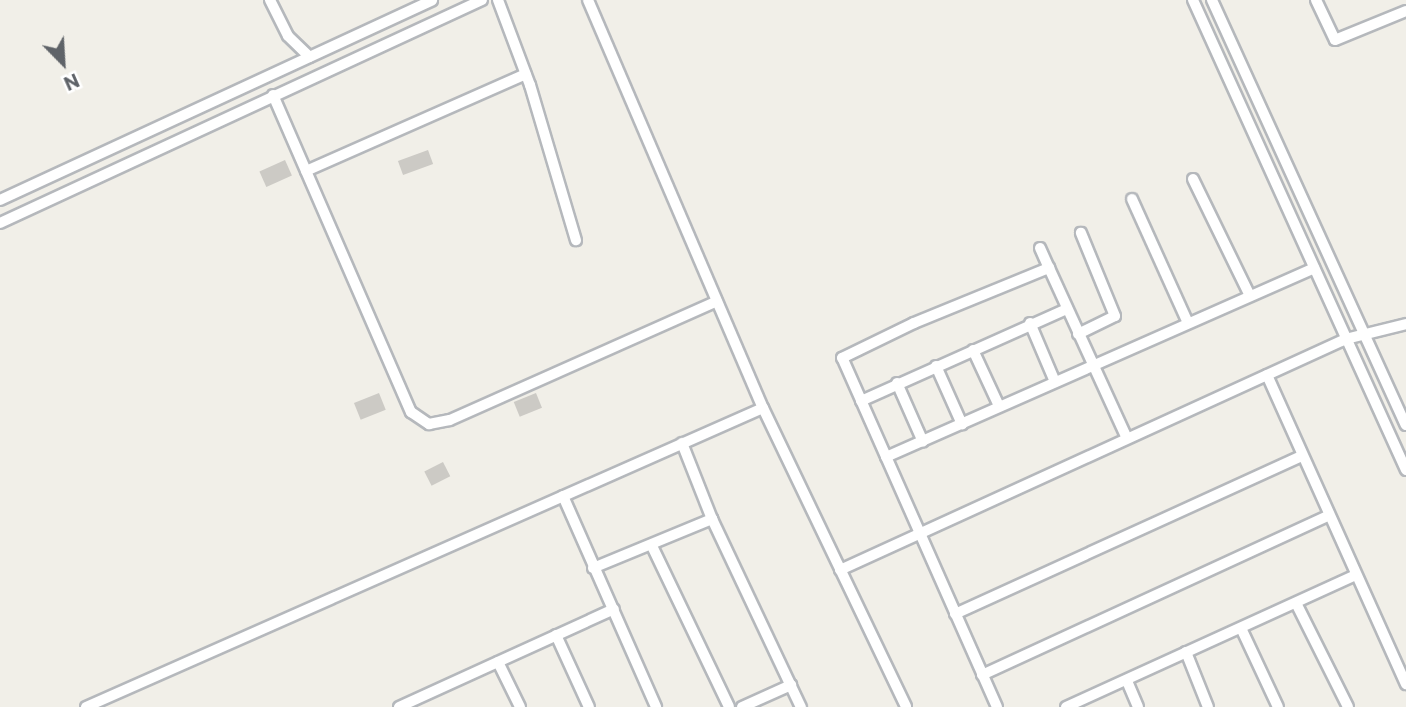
<!DOCTYPE html>
<style>
body{margin:0}
#map{position:relative;width:1406px;height:707px;overflow:hidden;background:#f1efe8;font-family:Commissioner,sans-serif}
div>[style]{position:absolute}
.building>*{inset:0;background:#cccac5;transform-origin:0 0}
.roads{filter:drop-shadow(2px 0 #b5b8bc) drop-shadow(-2px 0 #b5b8bc) drop-shadow(0 2px #b5b8bc) drop-shadow(0 -2px #b5b8bc)}
.minor>*{height:10px;margin:-5px;padding:0 5px;transform-origin:5px;border-radius:5px;background:#fff}
span{translate:-50% -50%;white-space:nowrap;text-align:center;line-height:1.15;-webkit-text-stroke:5px #fff;paint-order:stroke}
.north{position:absolute;left:28px;top:28px;width:70px;height:70px;-webkit-text-stroke:5px #fff;paint-order:stroke;rotate:156deg;font-size:19px;font-weight:700;line-height:28px;text-align:center;color:#5f6368}
.north::after{content:'';display:block;margin:auto;width:24px;height:32px;background:#5f6368;clip-path:polygon(50% 0,100% 100%,50% 72%,0 100%)}
</style>
<div id="map">
<div class="building">
<div style="left:428px;top:150px;width:15px;height:32px;rotate:70deg"></div>
<div style="left:285px;top:160px;width:17px;height:28px;rotate:66deg"></div>
<div style="left:379px;top:393px;width:18px;height:27px;rotate:68deg"></div>
<div style="left:536px;top:393px;width:16px;height:24px;rotate:68deg"></div>
<div style="left:443px;top:462px;width:16px;height:21px;rotate:63deg"></div>
</div>
<div class="roads">
<div class="minor">
<div style="left:270px;top:0;width:40px;rotate:63.4deg"></div>
<div style="left:288px;top:36px;width:30px;rotate:44deg"></div>
<div style="left:498px;top:0;width:91px;rotate:69.4deg"></div>
<div style="left:530px;top:85px;width:162px;rotate:73.5deg"></div>
<div style="left:588px;top:0;width:444px;rotate:66.8deg"></div>
<div style="left:1193px;top:0;width:516px;rotate:65.62deg"></div>
<div style="left:1212px;top:0;width:467px;rotate:65.5deg"></div>
<div style="left:1316px;top:0;width:44px;rotate:64.6deg"></div>
<div style="left:1335px;top:40px;width:77px;rotate:-22.2deg"></div>
<div style="left:273px;top:95px;width:346px;rotate:66.5deg"></div>
<div style="left:411px;top:412px;width:22px;rotate:34deg"></div>
<div style="left:429px;top:424px;width:21px;rotate:-11deg"></div>
<div style="left:450px;top:420px;width:292px;rotate:-24deg"></div>
<div style="left:306px;top:171px;width:240px;rotate:-23.8deg"></div>
<div style="left:1193px;top:179px;width:130px;rotate:64deg"></div>
<div style="left:1132px;top:199px;width:136px;rotate:65.7deg"></div>
<div style="left:0;top:200px;width:476px;rotate:-24.8deg"></div>
<div style="left:0;top:223px;width:531px;rotate:-24.83deg"></div>
<div style="left:1040px;top:248px;width:22px;rotate:66deg"></div>
<div style="left:1030px;top:323px;width:64px;rotate:67deg"></div>
<div style="left:1078px;top:334px;width:41px;rotate:-25.9deg"></div>
<div style="left:1115px;top:316px;width:90px;rotate:-112.3deg"></div>
<div style="left:973px;top:350px;width:62px;rotate:65.1deg"></div>
<div style="left:936px;top:366px;width:64px;rotate:65.9deg"></div>
<div style="left:1267px;top:375px;width:339px;rotate:65.8deg"></div>
<div style="left:897px;top:383px;width:64px;rotate:66.2deg"></div>
<div style="left:861px;top:401px;width:226px;rotate:-24.1deg"></div>
<div style="left:682px;top:443px;width:82px;rotate:68.5deg"></div>
<div style="left:712px;top:519px;width:208px;rotate:64.7deg"></div>
<div style="left:886px;top:457px;width:468px;rotate:-23.8deg"></div>
<div style="left:563px;top:496px;width:231px;rotate:66.2deg"></div>
<div style="left:652px;top:546px;width:178px;rotate:64.4deg"></div>
<div style="left:593px;top:568px;width:129px;rotate:-22.4deg"></div>
<div style="left:840px;top:570px;width:556px;rotate:-24.54deg"></div>
<div style="left:1346px;top:339px;width:62px;rotate:-14deg"></div>
<div style="left:1296px;top:603px;width:116px;rotate:63.4deg"></div>
<div style="left:955px;top:614px;width:380px;rotate:-24.5deg"></div>
<div style="left:1241px;top:628px;width:87px;rotate:64.9deg"></div>
<div style="left:556px;top:635px;width:79px;rotate:65.4deg"></div>
<div style="left:1186px;top:652px;width:59px;rotate:68.2deg"></div>
<div style="left:498px;top:662px;width:50px;rotate:63.9deg"></div>
<div style="left:982px;top:675px;width:381px;rotate:-24.7deg"></div>
<div style="left:1127px;top:681px;width:28px;rotate:67deg"></div>
<div style="left:86px;top:707px;width:740px;rotate:-23.83deg"></div>
<div style="left:763px;top:408px;width:331px;rotate:64.4deg"></div>
<div style="left:399px;top:707px;width:236px;rotate:-24.5deg"></div>
<div style="left:742px;top:707px;width:54px;rotate:-24.2deg"></div>
<div style="left:997px;top:707px;width:382px;rotate:-113.9deg"></div>
<div style="left:842px;top:358px;width:80px;rotate:-25.9deg"></div>
<div style="left:914px;top:323px;width:146px;rotate:-22.2deg"></div>
<div style="left:1049px;top:268px;width:187px;rotate:65.4deg"></div>
<div style="left:1066px;top:707px;width:316px;rotate:-24.5deg"></div>
</div>
</div>
<div class="north">N</div>
</div>
